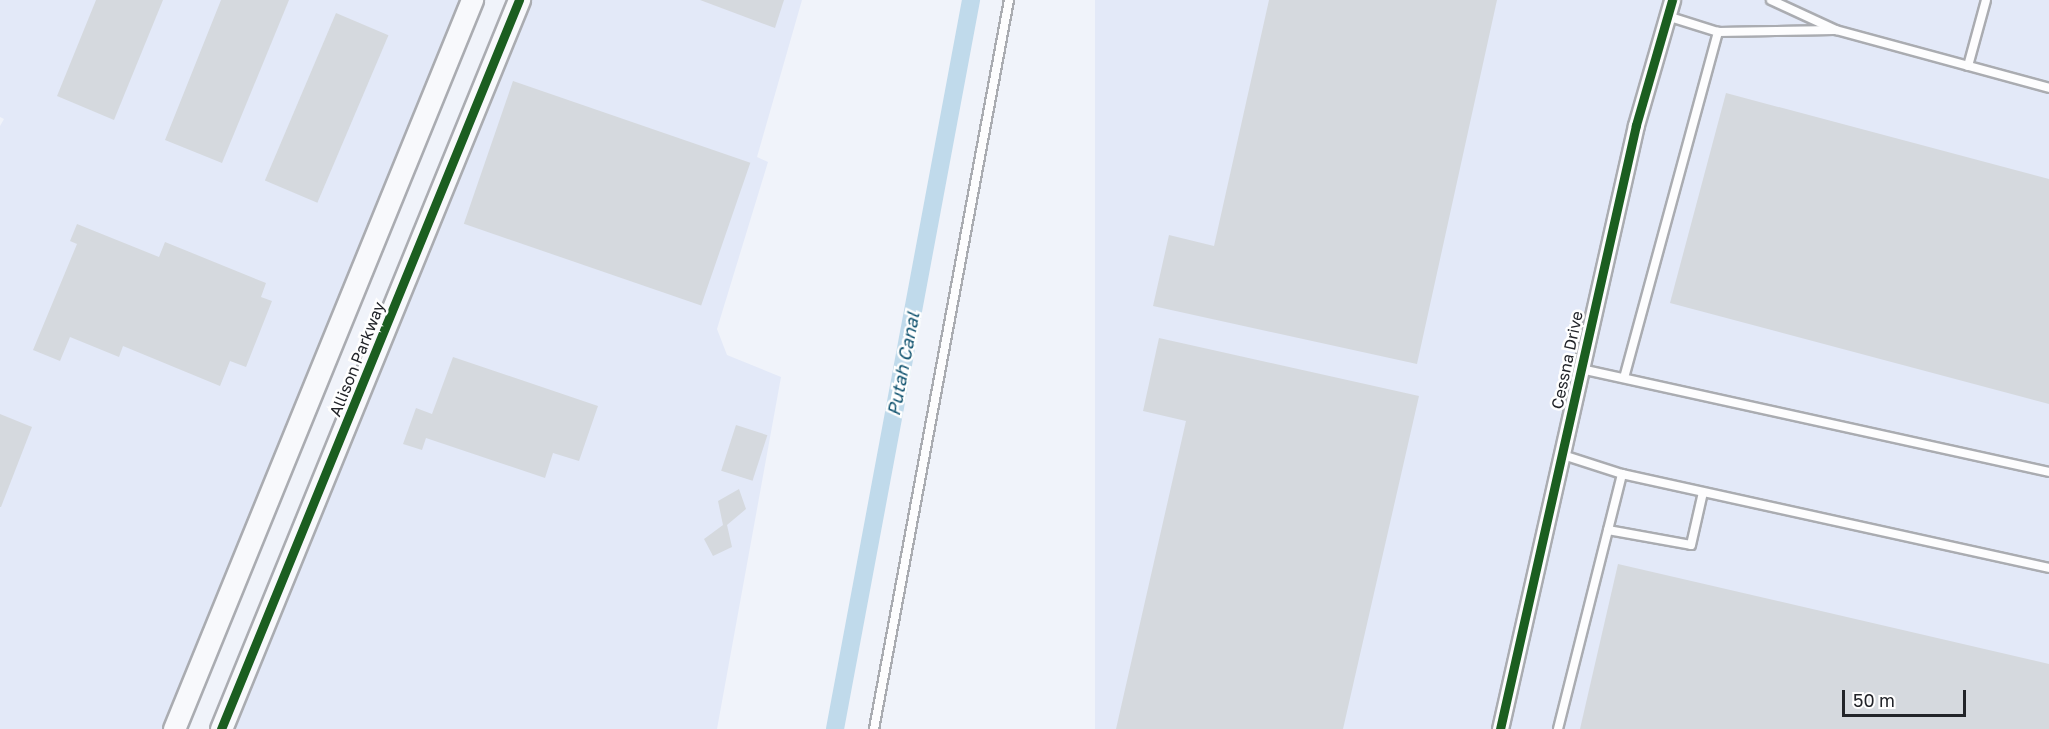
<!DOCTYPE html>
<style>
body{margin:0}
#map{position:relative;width:2049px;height:729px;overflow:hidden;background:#f0f3fa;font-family:"Golos Text",sans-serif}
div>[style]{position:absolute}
.built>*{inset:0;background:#e3e9f8;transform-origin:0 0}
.canal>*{height:18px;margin:-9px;padding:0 9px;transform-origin:9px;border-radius:9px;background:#c0daeb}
.building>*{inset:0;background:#d5d9de;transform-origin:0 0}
.roads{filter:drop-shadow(2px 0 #aaacb1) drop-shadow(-2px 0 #aaacb1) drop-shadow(0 2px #aaacb1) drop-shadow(0 -2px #aaacb1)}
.lane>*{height:8px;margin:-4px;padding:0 4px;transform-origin:4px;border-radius:4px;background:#fdfdfe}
.street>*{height:15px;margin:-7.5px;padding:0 7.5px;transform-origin:7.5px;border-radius:7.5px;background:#fdfdfe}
.secondary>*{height:21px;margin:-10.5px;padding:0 10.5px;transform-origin:10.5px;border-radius:10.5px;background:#f8f9fc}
.cycleway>*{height:9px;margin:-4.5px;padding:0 4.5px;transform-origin:4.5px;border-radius:4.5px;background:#1b5e20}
span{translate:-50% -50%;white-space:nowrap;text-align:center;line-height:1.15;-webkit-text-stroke:5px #fff;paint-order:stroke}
.street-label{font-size:16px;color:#222429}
.water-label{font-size:18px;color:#11536f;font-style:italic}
.scale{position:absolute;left:1842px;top:690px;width:124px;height:27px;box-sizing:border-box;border:3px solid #222429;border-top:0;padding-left:8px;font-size:18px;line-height:21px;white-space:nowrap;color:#222429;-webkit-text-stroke:4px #fff;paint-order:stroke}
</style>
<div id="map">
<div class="built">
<div style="clip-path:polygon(0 0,460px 0,168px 729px,0 729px,0 126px,4px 119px,0 117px)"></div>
<div style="clip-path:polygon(528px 0,802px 0,757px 157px,768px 162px,717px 329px,727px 355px,781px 377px,717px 729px,230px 729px)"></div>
<div style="left:1095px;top:0;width:954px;height:740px"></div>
</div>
<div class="canal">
<div style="left:835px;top:729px;width:742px;rotate:-79.43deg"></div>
</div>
<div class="building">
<div style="clip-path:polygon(96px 0,163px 0,114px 120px,57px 96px)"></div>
<div style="clip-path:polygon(221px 0,289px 0,222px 163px,165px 140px)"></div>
<div style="clip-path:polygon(700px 0,784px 0,775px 28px)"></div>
<div style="clip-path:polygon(1269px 0,1497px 0,1417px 364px,1153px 306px,1169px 235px,1214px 246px)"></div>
<div style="left:336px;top:13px;width:57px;height:182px;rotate:23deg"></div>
<div style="left:513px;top:81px;width:251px;height:151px;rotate:19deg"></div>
<div style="clip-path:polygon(1726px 93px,2049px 179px,2049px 404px,1670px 303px)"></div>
<div style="clip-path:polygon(77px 224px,159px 257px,165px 242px,266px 283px,261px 297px,272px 301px,246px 367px,230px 361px,220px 386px,123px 346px,119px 357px,70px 337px,60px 361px,33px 350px,77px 244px,70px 241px)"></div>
<div style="clip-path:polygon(1159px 338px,1419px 396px,1343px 729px,1116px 729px,1186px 421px,1143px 411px)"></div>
<div style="clip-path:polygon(453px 357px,598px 406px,579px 461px,553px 453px,545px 478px,426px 438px,422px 450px,403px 444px,416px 408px,432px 414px)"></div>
<div style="clip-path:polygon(0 414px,32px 427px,1px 507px,0 507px)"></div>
<div style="left:736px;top:425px;width:33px;height:48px;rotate:18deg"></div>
<div style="clip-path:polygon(739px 489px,746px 509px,727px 525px,732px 547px,713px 556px,704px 539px,723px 525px,718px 501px)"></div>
<div style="clip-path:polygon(1618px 564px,2049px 664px,2049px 729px,1580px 729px)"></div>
</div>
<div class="roads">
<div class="lane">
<div style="left:1771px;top:0;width:72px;rotate:24.8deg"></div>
<div style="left:1836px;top:30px;width:221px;rotate:15.2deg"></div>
<div style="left:1718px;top:32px;width:116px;rotate:-1deg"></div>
<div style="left:1968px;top:66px;width:68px;rotate:-74.7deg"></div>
<div style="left:1581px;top:369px;width:479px;rotate:12.4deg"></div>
<div style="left:1624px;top:378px;width:359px;rotate:-74.8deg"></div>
<div style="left:1718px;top:32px;width:53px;rotate:-162.6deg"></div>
<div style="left:1622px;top:474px;width:437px;rotate:12.4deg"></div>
<div style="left:1608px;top:530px;width:84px;rotate:10.2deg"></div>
<div style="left:1691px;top:545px;width:54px;rotate:-77.2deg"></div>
<div style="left:874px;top:729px;width:741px;rotate:-79.51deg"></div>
<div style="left:1558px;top:729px;width:263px;rotate:-75.9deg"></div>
<div style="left:1622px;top:474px;width:62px;rotate:-162.1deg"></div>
</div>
<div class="street">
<div style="left:1500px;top:729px;width:619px;rotate:-77.31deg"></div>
<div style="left:1636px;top:125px;width:130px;rotate:-73.9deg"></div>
</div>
<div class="secondary">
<div style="left:174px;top:729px;width:788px;rotate:-67.77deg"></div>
<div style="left:221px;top:729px;width:788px;rotate:-67.77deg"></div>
</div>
</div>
<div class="cycleway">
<div style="left:221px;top:729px;width:788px;rotate:-67.77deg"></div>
<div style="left:1500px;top:729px;width:619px;rotate:-77.31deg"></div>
<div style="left:1636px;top:125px;width:130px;rotate:-73.9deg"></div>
</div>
<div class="street-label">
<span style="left:357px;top:359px;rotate:-68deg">Allison Parkway</span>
<span style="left:1567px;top:360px;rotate:-78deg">Cessna Drive</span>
</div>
<div class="water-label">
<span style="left:903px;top:364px;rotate:-79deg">Putah Canal</span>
</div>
<div class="scale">50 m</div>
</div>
